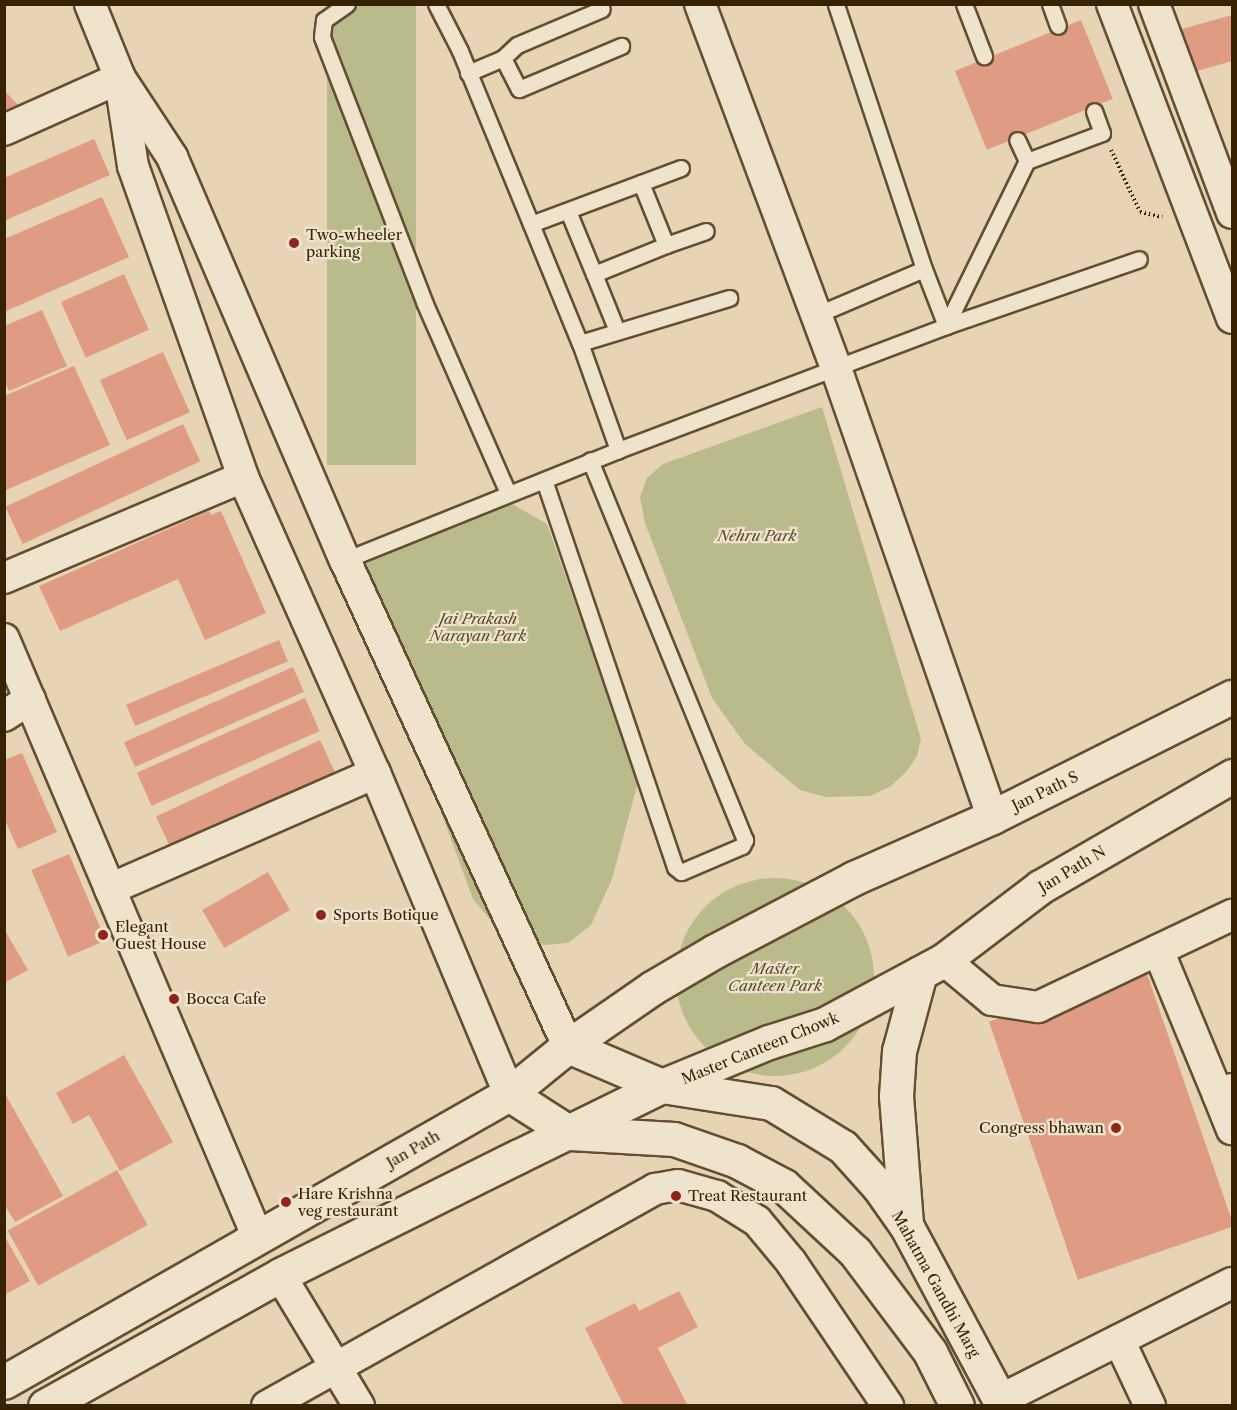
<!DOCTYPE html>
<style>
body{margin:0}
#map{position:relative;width:1237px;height:1410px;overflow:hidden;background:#e7d4b4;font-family:"Libre Caslon Text",serif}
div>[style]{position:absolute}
.green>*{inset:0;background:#babb8a;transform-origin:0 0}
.round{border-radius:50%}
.building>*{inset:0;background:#df9c83;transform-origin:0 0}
.path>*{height:4px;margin-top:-2px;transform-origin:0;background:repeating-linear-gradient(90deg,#362304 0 1.5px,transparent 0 4.5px)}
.roads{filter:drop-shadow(2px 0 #624f30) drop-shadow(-2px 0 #624f30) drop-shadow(0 2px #624f30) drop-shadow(0 -2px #624f30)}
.lane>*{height:15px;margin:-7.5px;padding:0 7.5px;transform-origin:7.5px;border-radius:7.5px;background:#efe3ce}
.street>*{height:30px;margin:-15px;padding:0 15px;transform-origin:15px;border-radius:15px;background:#efe3ce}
.secondary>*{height:33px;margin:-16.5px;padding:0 16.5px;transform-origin:16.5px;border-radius:16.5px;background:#efe3ce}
.dots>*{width:16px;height:16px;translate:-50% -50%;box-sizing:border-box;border:3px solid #efe3ce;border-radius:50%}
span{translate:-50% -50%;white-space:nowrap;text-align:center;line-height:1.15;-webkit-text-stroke:4.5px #efe3ce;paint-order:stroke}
.poi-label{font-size:15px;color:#362304}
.left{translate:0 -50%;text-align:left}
.right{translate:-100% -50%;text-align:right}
.park-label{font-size:15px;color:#574926;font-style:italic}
.street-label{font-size:15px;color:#362304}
.frame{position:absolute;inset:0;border:6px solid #362304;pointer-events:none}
</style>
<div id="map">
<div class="green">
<div style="left:327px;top:5px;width:89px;height:460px"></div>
<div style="clip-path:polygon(822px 407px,921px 739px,917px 756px,907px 771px,891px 786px,870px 796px,826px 797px,800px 790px,745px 744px,712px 698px,645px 523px,640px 497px,647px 478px,663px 464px)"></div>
<div style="clip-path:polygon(512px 504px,547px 524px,638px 782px,612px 879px,591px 925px,568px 943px,544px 945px,518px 940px,492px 922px,473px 899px,350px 564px)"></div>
<div class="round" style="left:676px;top:878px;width:198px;height:198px"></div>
</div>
<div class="building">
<div style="clip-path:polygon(1232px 15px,1232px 61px,1194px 72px,1182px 29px)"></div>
<div style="left:1081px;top:20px;width:85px;height:136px;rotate:68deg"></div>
<div style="clip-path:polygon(4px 90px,18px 105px,4px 110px)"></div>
<div style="clip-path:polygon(94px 139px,110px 175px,4px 221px,4px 178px)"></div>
<div style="clip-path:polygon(102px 197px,129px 257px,4px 312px,4px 239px)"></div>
<div style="left:124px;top:274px;width:61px;height:69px;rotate:66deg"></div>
<div style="clip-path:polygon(42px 310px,67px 366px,9px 391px,4px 381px,4px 326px)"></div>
<div style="left:163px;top:352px;width:66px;height:69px;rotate:66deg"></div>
<div style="clip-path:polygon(74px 366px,110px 445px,4px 491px,4px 396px)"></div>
<div style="left:183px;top:424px;width:41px;height:196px;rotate:65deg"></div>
<div style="clip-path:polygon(209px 511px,211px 515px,221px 511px,266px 613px,205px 640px,178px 579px,60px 631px,39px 586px)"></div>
<div style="left:279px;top:640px;width:23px;height:166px;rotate:67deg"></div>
<div style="left:293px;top:667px;width:27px;height:185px;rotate:66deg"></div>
<div style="left:305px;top:698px;width:36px;height:184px;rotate:66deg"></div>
<div style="left:320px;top:740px;width:35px;height:181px;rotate:65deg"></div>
<div style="clip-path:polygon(22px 753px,57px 832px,18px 849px,4px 818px,4px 760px)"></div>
<div style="left:69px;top:854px;width:94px;height:41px;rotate:67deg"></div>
<div style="left:268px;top:872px;width:44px;height:76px;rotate:60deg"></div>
<div style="clip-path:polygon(4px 929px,28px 970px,4px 983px)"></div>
<div style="left:1145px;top:968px;width:273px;height:165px;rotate:71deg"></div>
<div style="clip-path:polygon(124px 1055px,173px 1142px,120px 1171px,89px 1115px,73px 1124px,56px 1093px)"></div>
<div style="clip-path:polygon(4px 1092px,63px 1196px,15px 1222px,4px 1204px)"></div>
<div style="left:117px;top:1170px;width:63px;height:125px;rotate:61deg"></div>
<div style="clip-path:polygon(4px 1235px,30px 1281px,4px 1295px)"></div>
<div style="clip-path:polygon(679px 1291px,698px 1327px,658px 1348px,688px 1406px,624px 1406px,585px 1328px,635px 1303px,639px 1311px)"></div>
</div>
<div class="path">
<div style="left:1111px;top:150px;width:68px;rotate:64.9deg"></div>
<div style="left:1140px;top:212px;width:23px;rotate:13deg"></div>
</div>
<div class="roads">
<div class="lane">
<div style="left:347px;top:4px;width:28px;rotate:145deg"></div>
<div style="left:324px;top:20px;width:17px;rotate:97deg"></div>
<div style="left:322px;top:37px;width:286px;rotate:68.9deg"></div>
<div style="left:425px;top:304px;width:206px;rotate:66.3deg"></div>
<div style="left:436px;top:4px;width:53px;rotate:62.9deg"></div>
<div style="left:460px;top:51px;width:316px;rotate:67.7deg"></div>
<div style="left:580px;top:343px;width:114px;rotate:70.4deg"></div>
<div style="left:964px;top:4px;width:56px;rotate:69deg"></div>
<div style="left:1050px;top:4px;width:23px;rotate:70deg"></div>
<div style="left:503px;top:58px;width:35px;rotate:63deg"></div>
<div style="left:519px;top:89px;width:111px;rotate:-22.9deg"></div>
<div style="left:468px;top:73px;width:38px;rotate:-23deg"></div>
<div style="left:503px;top:58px;width:19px;rotate:-43deg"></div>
<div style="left:517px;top:45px;width:92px;rotate:-23deg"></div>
<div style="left:1027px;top:161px;width:80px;rotate:-20.5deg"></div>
<div style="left:1102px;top:133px;width:23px;rotate:-110deg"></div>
<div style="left:568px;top:211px;width:68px;rotate:67.6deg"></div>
<div style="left:594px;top:274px;width:78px;rotate:-21.9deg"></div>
<div style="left:666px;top:245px;width:67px;rotate:-112deg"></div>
<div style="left:531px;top:224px;width:160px;rotate:-20.5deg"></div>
<div style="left:666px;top:245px;width:42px;rotate:-19.3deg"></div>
<div style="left:924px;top:269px;width:61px;rotate:68.9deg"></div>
<div style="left:594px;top:274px;width:61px;rotate:68deg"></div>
<div style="left:816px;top:315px;width:117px;rotate:-23.1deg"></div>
<div style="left:924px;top:269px;width:279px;rotate:-108.4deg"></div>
<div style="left:946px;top:326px;width:184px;rotate:-63.9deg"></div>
<div style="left:1027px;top:161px;width:23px;rotate:-115deg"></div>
<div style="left:580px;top:343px;width:156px;rotate:-16.8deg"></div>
<div style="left:544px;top:480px;width:409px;rotate:71.3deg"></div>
<div style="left:675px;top:867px;width:8px;rotate:40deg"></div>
<div style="left:681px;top:872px;width:66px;rotate:-23.1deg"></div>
<div style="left:742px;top:846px;width:7px;rotate:-63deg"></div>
<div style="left:745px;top:840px;width:410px;rotate:-112.2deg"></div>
<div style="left:345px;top:560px;width:294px;rotate:-21.9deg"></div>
<div style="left:618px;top:450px;width:351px;rotate:-20.7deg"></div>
<div style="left:946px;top:326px;width:204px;rotate:-19.1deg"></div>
</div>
<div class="street">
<div style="left:90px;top:4px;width:80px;rotate:67.9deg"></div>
<div style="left:120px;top:78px;width:95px;rotate:56.6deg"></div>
<div style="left:172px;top:157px;width:439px;rotate:66.8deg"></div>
<div style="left:345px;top:560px;width:535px;rotate:65.35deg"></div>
<div style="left:700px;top:4px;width:389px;rotate:69.5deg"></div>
<div style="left:836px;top:368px;width:475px;rotate:70.8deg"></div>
<div style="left:1112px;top:4px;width:336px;rotate:69.1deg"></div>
<div style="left:1154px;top:4px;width:223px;rotate:69.5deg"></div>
<div style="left:121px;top:87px;width:80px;rotate:81.4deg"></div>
<div style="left:133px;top:166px;width:330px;rotate:70.5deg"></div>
<div style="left:243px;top:477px;width:324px;rotate:66deg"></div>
<div style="left:375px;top:773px;width:348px;rotate:67.3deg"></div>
<div style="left:4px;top:130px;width:127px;rotate:-24.1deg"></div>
<div style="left:4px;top:578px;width:259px;rotate:-22.9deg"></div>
<div style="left:4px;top:639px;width:651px;rotate:67.02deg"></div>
<div style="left:4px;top:716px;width:31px;rotate:-33deg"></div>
<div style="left:110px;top:889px;width:289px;rotate:-23.6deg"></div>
<div style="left:1158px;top:950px;width:157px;rotate:67.5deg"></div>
<div style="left:944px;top:960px;width:62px;rotate:39.8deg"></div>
<div style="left:992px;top:1000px;width:47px;rotate:8.7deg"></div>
<div style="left:1038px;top:1007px;width:215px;rotate:-25.4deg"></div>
<div style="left:1232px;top:1089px;width:15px;rotate:157deg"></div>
<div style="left:1218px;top:1095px;width:37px;rotate:68deg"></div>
<div style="left:280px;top:1275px;width:153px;rotate:58.9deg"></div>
<div style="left:1119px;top:1340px;width:73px;rotate:64.8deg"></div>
<div style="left:1000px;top:1400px;width:260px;rotate:-26.8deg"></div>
<div style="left:267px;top:1406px;width:445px;rotate:-29.2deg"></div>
<div style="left:655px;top:1189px;width:23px;rotate:-10deg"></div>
<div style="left:678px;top:1185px;width:41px;rotate:15.8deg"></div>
<div style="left:717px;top:1196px;width:47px;rotate:32deg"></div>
<div style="left:757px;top:1221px;width:53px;rotate:50.3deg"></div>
<div style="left:791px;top:1262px;width:174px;rotate:56deg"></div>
</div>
<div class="secondary">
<div style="left:568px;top:1046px;width:102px;rotate:23.1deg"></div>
<div style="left:662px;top:1086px;width:110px;rotate:8.9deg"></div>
<div style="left:771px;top:1103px;width:84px;rotate:31.4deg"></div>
<div style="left:843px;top:1147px;width:54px;rotate:48deg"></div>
<div style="left:879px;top:1187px;width:49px;rotate:55deg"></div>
<div style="left:907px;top:1227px;width:203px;rotate:61.8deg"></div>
<div style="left:509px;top:1094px;width:72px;rotate:32.6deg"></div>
<div style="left:570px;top:1133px;width:104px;rotate:3.3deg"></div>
<div style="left:674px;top:1139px;width:67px;rotate:19.2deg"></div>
<div style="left:737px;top:1161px;width:53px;rotate:28deg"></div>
<div style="left:784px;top:1186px;width:97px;rotate:42.9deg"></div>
<div style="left:855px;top:1252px;width:125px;rotate:53.1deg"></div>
<div style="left:930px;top:1352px;width:60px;rotate:63.4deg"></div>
<div style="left:906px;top:1223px;width:127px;rotate:-94.5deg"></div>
<div style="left:896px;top:1096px;width:45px;rotate:-86.2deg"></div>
<div style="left:899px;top:1051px;width:81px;rotate:-74.9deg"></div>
<div style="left:4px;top:1382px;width:581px;rotate:-29.7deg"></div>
<div style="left:509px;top:1094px;width:76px;rotate:-39.1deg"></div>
<div style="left:568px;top:1046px;width:102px;rotate:-34.6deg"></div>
<div style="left:652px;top:988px;width:73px;rotate:-30.4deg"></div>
<div style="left:715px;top:951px;width:157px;rotate:-27.7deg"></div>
<div style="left:854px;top:878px;width:151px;rotate:-23.8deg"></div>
<div style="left:992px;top:817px;width:268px;rotate:-26.6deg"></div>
<div style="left:45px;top:1406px;width:269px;rotate:-29.1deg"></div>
<div style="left:280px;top:1275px;width:267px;rotate:-26.5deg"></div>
<div style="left:519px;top:1156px;width:159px;rotate:-26.1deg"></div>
<div style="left:662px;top:1086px;width:116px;rotate:-22.4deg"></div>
<div style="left:769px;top:1042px;width:59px;rotate:-17.8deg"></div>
<div style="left:825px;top:1024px;width:135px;rotate:-28.3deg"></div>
<div style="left:944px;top:960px;width:121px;rotate:-37.2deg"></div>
<div style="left:1040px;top:887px;width:222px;rotate:-30deg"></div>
</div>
</div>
<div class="dots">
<div style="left:294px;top:243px;background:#8f2418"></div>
<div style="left:321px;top:915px;background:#8f2418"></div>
<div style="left:103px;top:935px;background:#8f2418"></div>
<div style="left:174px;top:999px;background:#8f2418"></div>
<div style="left:1116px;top:1128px;background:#8f2418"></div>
<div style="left:676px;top:1196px;background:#8f2418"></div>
<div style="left:286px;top:1202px;background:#8f2418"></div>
</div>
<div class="poi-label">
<span class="left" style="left:306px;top:243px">Two-wheeler<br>parking</span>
<span class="left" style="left:333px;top:915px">Sports Botique</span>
<span class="left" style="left:115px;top:935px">Elegant<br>Guest House</span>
<span class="left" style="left:186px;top:999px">Bocca Cafe</span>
<span class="right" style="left:1104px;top:1128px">Congress bhawan</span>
<span class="left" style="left:298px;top:1202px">Hare Krishna<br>veg restaurant</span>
<span class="left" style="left:688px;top:1196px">Treat Restaurant</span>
</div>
<div class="park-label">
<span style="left:757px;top:536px">Nehru Park</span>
<span style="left:478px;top:627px">Jai Prakash<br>Narayan Park</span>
<span style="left:775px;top:977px">Master<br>Canteen Park</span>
</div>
<div class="street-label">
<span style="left:1045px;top:791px;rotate:-26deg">Jan Path S</span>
<span style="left:1072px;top:869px;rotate:-31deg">Jan Path N</span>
<span style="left:760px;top:1048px;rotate:-22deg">Master Canteen Chowk</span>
<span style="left:413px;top:1149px;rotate:-30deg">Jan Path</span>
<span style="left:936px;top:1284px;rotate:61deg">Mahatma Gandhi Marg</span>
</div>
<div class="frame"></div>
</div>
